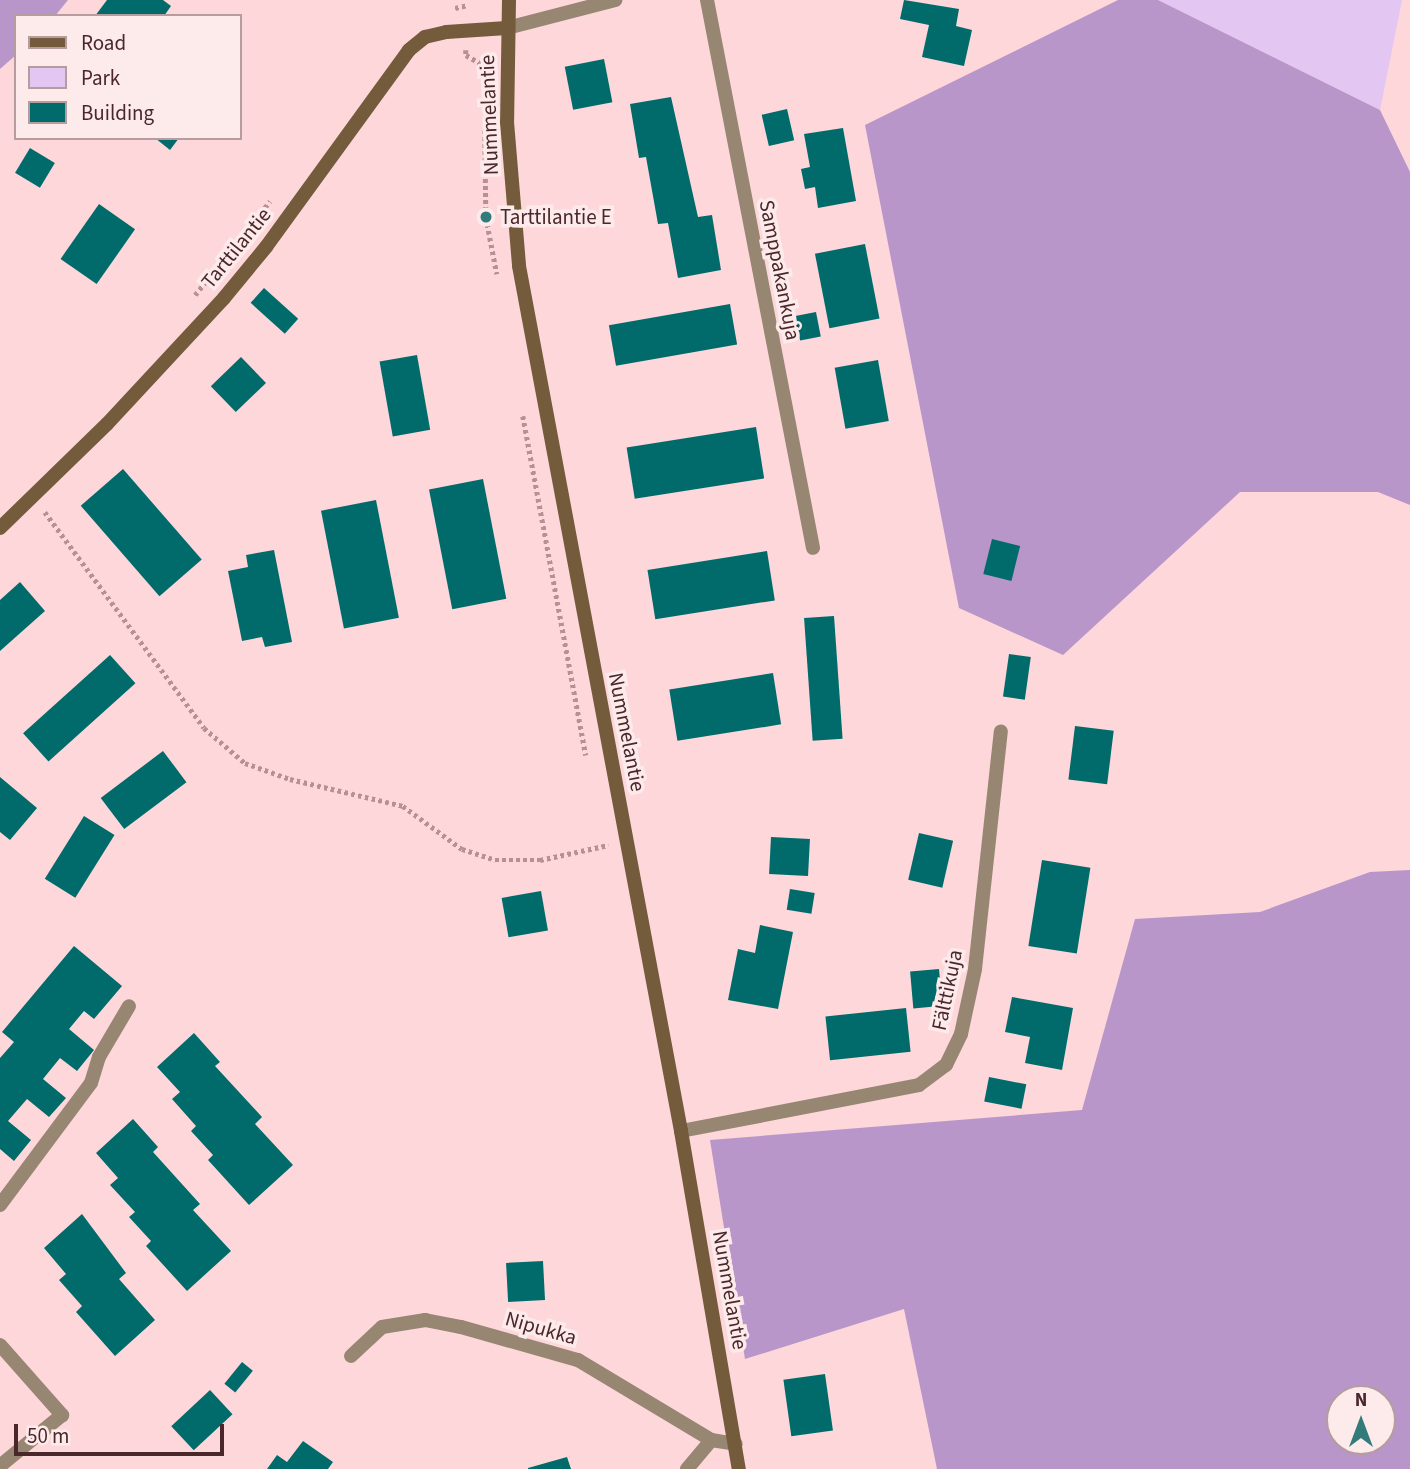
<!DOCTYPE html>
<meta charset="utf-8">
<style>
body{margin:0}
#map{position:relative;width:1410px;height:1469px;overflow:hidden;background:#fdd7da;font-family:"Source Sans 3",sans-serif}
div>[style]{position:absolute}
.green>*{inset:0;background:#e3c7f2}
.forest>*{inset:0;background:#b896ca}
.building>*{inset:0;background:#006b6a;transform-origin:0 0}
.path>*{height:4.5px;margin-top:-2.25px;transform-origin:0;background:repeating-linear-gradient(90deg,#b59194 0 3.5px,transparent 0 7px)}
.lane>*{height:14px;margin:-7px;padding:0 7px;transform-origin:7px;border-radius:7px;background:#978671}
.street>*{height:14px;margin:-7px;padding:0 7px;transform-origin:7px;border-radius:7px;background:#978671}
.secondary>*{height:14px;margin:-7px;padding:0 7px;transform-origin:7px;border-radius:7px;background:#735b3b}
.dots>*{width:19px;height:19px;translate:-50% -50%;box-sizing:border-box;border:4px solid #fdeaeb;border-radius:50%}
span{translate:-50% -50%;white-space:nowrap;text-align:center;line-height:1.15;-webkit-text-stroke:7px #fdeaeb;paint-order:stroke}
.street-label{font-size:21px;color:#4a272b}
.poi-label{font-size:21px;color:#4a272b}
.left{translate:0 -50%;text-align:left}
.legend{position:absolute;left:14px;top:14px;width:228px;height:126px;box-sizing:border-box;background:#fdeaeb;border:2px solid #b59c9e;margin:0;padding:9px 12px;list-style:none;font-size:21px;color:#4a272b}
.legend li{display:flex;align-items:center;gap:14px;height:35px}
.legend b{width:35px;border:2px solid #b59c9e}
.north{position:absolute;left:1326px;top:1385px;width:70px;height:70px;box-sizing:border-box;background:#fdeaeb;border:2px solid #b59c9e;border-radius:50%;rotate:0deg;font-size:19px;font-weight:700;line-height:28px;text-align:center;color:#4a272b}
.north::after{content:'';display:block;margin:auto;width:24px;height:32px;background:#327b7a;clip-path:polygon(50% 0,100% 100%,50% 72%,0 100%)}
.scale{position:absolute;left:14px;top:1424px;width:210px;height:32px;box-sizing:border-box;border:4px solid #4a272b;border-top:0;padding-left:9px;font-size:21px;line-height:24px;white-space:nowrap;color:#4a272b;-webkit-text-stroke:5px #fdeaeb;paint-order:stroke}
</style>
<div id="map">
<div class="green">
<div style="clip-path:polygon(1158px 0,1402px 0,1380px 110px)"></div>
</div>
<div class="forest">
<div style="clip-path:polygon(0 0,68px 0,55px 16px,16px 16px,16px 55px,0 69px)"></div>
<div style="clip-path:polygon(1118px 0,1158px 0,1380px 110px,1410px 172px,1410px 505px,1378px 492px,1240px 492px,1063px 655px,959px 608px,865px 125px)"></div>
<div style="clip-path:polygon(evenodd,1410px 870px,1410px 1469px,937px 1469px,904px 1309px,745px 1359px,710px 1140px,1082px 1110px,1135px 919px,1260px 912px,1370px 872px,1410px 870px,1382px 1399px,1382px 1441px,1340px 1441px,1340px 1399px,1382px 1399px)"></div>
</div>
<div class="building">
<div style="clip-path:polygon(107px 0,163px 0,171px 6px,164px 16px,95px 16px)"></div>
<div style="clip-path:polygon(904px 0,959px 9px,956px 26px,972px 30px,964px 66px,922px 57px,929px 25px,900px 19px)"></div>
<div style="left:604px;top:59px;width:44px;height:40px;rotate:79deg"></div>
<div style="clip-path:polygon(671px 97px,698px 217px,712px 215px,721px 270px,678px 278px,668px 223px,658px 224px,646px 157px,639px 158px,630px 104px)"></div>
<div style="left:787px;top:109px;width:32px;height:26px;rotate:77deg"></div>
<div style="clip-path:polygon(843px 128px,856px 201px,818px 208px,815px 187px,805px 189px,801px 169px,810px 167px,804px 134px)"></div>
<div style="clip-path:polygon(155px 138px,179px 138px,170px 150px)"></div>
<div style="left:30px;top:148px;width:29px;height:29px;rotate:31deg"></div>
<div style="left:99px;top:204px;width:44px;height:67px;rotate:35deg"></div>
<div style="left:865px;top:244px;width:76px;height:51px;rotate:79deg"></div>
<div style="left:264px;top:288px;width:46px;height:20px;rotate:42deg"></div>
<div style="left:730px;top:304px;width:41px;height:123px;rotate:80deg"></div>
<div style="left:816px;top:312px;width:25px;height:21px;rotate:79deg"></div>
<div style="left:417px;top:355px;width:76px;height:38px;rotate:80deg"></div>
<div style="left:241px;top:357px;width:36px;height:42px;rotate:46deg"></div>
<div style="left:878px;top:360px;width:62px;height:44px;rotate:80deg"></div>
<div style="left:756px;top:427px;width:52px;height:131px;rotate:81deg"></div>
<div style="left:123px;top:469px;width:120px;height:56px;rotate:49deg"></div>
<div style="left:483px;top:479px;width:122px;height:55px;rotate:79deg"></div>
<div style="left:376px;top:500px;width:120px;height:56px;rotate:79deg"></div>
<div style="left:992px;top:539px;width:29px;height:36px;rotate:14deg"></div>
<div style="clip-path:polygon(274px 550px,292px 642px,265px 647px,262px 637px,242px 641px,228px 571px,248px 567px,246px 555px)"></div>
<div style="left:767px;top:551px;width:50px;height:121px;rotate:81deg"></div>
<div style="clip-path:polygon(20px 582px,45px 611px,0 651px,0 600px)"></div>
<div style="left:834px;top:616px;width:123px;height:30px;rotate:86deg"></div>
<div style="left:1009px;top:654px;width:22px;height:43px;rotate:8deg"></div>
<div style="left:110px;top:655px;width:38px;height:117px;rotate:48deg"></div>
<div style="left:773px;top:673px;width:52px;height:105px;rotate:81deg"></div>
<div style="left:1075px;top:726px;width:39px;height:54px;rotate:7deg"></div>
<div style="left:163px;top:751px;width:39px;height:78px;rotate:53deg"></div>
<div style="clip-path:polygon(0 777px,37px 808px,10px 840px,0 832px)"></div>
<div style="left:84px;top:816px;width:36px;height:74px;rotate:32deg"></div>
<div style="left:919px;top:833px;width:35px;height:48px;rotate:13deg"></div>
<div style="left:771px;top:837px;width:39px;height:37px;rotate:3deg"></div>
<div style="left:1042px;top:860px;width:49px;height:87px;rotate:9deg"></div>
<div style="left:790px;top:889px;width:25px;height:21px;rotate:9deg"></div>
<div style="left:541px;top:891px;width:40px;height:40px;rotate:80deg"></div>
<div style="clip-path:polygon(760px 925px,793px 932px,778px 1009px,728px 1000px,738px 949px,755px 953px)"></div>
<div style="clip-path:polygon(74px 946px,122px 986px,94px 1019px,84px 1011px,69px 1029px,94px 1050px,77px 1071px,60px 1058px,43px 1079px,66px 1098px,49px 1117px,27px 1099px,8px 1121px,31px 1140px,14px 1161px,0 1149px,0 1058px,14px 1042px,2px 1032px)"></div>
<div style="left:939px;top:969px;width:37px;height:29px;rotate:85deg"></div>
<div style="clip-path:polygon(1012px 997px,1073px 1008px,1062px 1070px,1025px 1063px,1030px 1037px,1005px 1032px)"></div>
<div style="left:906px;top:1008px;width:44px;height:81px;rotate:84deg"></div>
<div style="clip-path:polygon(194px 1033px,220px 1062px,215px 1066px,262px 1117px,255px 1124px,293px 1165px,249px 1205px,208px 1160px,213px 1155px,191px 1131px,196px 1126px,172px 1099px,180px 1092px,157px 1067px)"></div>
<div style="left:989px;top:1077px;width:38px;height:25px;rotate:11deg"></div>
<div style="clip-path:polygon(133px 1119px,158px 1147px,153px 1152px,200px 1204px,193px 1210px,231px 1251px,187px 1291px,146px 1246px,151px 1241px,129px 1217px,135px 1212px,110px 1185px,118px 1178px,96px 1153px)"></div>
<div style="clip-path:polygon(82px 1214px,126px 1273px,119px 1279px,155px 1320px,115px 1356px,76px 1312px,82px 1306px,59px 1280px,66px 1274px,44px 1248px)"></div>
<div style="left:543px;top:1261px;width:39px;height:37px;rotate:87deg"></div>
<div style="left:242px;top:1362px;width:14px;height:28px;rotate:39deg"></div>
<div style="left:825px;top:1374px;width:57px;height:42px;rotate:82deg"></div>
<div style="left:210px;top:1390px;width:33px;height:53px;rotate:47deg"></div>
<div style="clip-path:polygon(303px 1441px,333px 1462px,328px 1469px,267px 1469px,277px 1455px,287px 1462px)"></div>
<div style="clip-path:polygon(567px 1457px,571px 1469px,528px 1469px,528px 1468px)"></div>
</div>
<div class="path">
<div style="left:455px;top:8px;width:13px;rotate:-13deg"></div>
<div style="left:466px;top:50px;width:5px;rotate:90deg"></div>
<div style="left:466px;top:55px;width:24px;rotate:30deg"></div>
<div style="left:485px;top:130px;width:87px;rotate:89.3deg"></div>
<div style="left:486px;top:217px;width:58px;rotate:79.1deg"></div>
<div style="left:195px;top:295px;width:120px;rotate:-51.4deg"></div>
<div style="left:523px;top:416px;width:345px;rotate:79.5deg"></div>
<div style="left:45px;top:512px;width:268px;rotate:53.6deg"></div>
<div style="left:204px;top:728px;width:54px;rotate:40.5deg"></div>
<div style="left:245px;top:763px;width:48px;rotate:19.6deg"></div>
<div style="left:290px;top:779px;width:116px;rotate:13.4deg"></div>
<div style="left:403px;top:806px;width:73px;rotate:36.1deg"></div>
<div style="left:462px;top:849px;width:35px;rotate:18deg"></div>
<div style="left:495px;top:860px;width:45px"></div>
<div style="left:540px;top:860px;width:70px;rotate:-12.4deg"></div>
</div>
<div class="lane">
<div style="left:0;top:1205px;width:152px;rotate:-53.3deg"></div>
<div style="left:91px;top:1083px;width:27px;rotate:-73deg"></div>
<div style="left:99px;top:1057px;width:59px;rotate:-59.5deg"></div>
</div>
<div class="street">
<div style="left:707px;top:0;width:558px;rotate:79.05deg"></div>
<div style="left:507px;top:28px;width:112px;rotate:-14.5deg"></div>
<div style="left:681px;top:1131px;width:242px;rotate:-10.9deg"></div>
<div style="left:919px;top:1085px;width:34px;rotate:-37deg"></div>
<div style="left:946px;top:1065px;width:34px;rotate:-64deg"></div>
<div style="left:961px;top:1034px;width:66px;rotate:-77.8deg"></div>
<div style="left:975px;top:969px;width:239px;rotate:-83.8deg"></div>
<div style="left:0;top:1345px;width:94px;rotate:48.5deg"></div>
<div style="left:62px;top:1415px;width:80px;rotate:140.6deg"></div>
<div style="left:351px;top:1356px;width:42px;rotate:-43.1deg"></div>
<div style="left:382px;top:1327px;width:44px;rotate:-9.2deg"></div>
<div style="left:425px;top:1320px;width:37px;rotate:11deg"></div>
<div style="left:461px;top:1327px;width:122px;rotate:15.8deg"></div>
<div style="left:578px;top:1360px;width:155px;rotate:31deg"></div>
<div style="left:711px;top:1440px;width:25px;rotate:9deg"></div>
<div style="left:687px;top:1469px;width:38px;rotate:-50deg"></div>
</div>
<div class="secondary">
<div style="left:509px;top:0;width:122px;rotate:90.9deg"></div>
<div style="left:507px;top:122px;width:144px;rotate:85.2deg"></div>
<div style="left:519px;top:266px;width:880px;rotate:79.39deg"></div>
<div style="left:681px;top:1131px;width:343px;rotate:80.3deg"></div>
<div style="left:0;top:528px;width:149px;rotate:-44.2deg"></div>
<div style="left:107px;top:424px;width:172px;rotate:-47.1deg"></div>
<div style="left:224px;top:298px;width:66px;rotate:-50.5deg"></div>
<div style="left:266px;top:247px;width:243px;rotate:-54deg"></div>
<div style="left:409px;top:50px;width:21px;rotate:-39deg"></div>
<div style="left:425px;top:37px;width:22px;rotate:-13deg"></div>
<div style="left:446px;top:32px;width:61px;rotate:-3.8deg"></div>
</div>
<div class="dots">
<div style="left:486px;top:217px;background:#327b7a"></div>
</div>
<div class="street-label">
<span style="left:489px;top:115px;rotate:-92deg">Nummelantie</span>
<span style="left:236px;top:248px;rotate:-51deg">Tarttilantie</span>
<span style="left:780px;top:270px;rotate:79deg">Samppakankuja</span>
<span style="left:627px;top:732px;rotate:79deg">Nummelantie</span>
<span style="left:947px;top:990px;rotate:-78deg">Fälttikuja</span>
<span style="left:730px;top:1290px;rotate:80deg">Nummelantie</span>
<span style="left:541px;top:1328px;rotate:16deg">Nipukka</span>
</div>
<div class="poi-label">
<span class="left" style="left:500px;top:217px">Tarttilantie E</span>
</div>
<ul class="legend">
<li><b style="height:9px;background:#735b3b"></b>Road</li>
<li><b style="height:19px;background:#e3c7f2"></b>Park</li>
<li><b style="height:19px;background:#006b6a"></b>Building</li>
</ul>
<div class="north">N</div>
<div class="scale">50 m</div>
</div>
